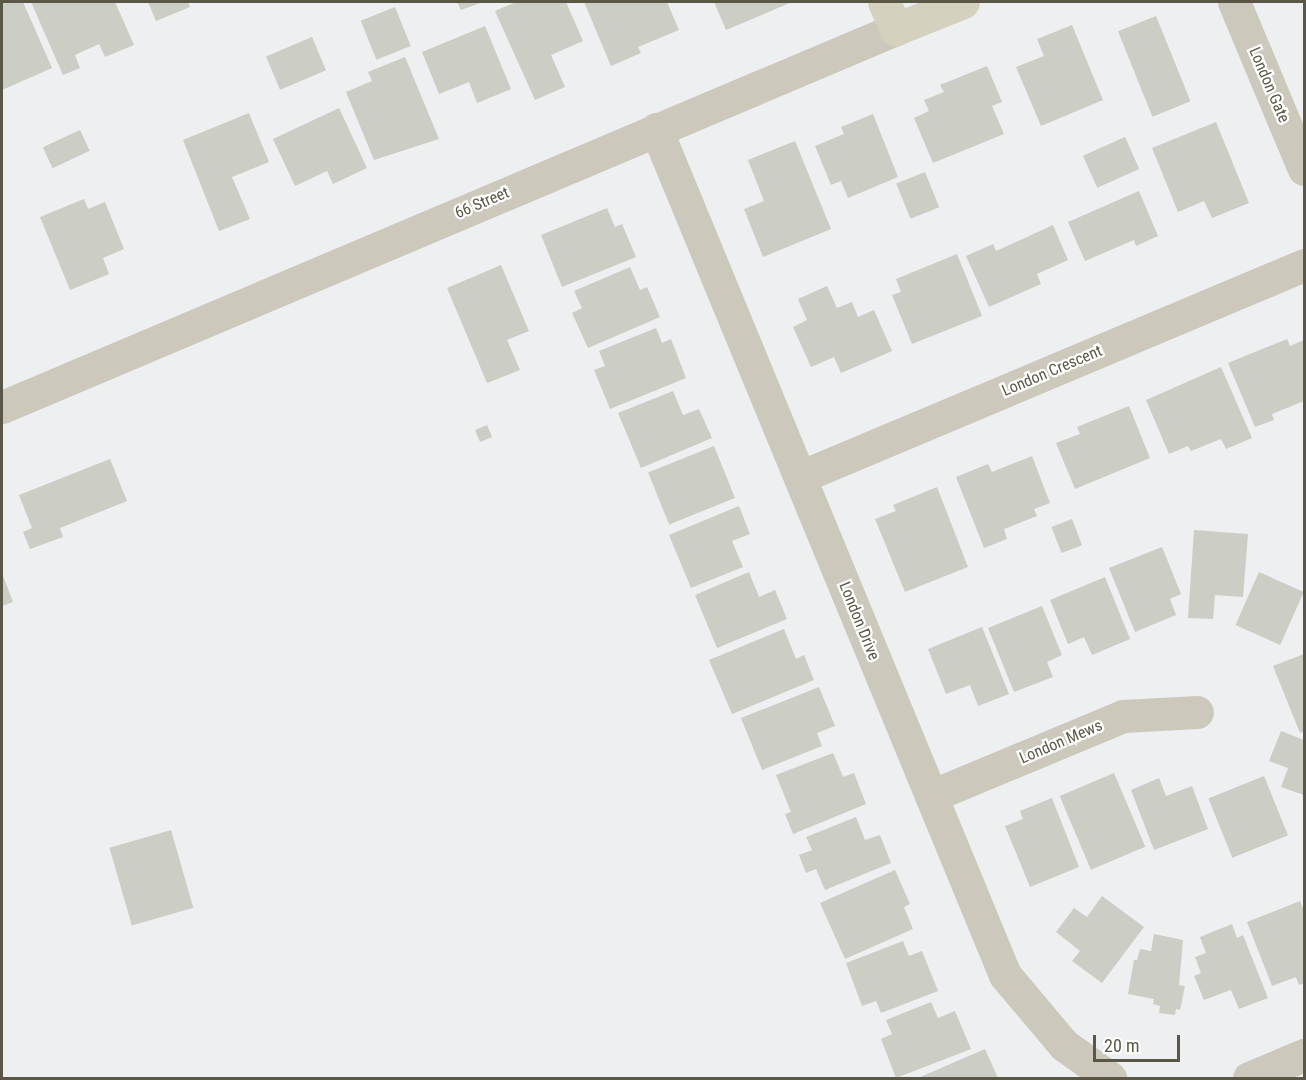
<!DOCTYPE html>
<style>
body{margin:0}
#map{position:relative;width:1306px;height:1080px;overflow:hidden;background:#edeff0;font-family:"Roboto Condensed",sans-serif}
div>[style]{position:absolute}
.building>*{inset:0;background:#cccdc4;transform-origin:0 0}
.street>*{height:33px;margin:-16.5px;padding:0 16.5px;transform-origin:16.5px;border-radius:16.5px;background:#ccc9bc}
.secondary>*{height:33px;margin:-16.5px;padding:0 16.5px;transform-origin:16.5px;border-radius:16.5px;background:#d4d2be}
span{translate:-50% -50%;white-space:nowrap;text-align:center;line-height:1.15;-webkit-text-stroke:4.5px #fff;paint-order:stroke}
.street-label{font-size:16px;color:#5a5746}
.frame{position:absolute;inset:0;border:3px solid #5a5746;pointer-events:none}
.scale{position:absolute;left:1093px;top:1035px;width:87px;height:27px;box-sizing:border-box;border:3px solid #5a5746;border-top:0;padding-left:8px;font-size:18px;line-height:21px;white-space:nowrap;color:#5a5746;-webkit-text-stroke:4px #fff;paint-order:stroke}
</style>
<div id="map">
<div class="building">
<div style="clip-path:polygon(2px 2px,23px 2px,52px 68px,2px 90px)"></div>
<div style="clip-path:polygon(31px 2px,115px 2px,134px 45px,105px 57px,99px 44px,75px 55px,80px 68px,63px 75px)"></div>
<div style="clip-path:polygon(148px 2px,188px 2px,190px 7px,156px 21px)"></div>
<div style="clip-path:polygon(457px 2px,483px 2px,461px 10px)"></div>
<div style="clip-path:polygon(516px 2px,566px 2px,583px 41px,551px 55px,565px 87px,535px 100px,495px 11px)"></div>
<div style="clip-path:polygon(584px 2px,667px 2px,679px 30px,638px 47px,641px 53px,611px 66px)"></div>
<div style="clip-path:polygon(714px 2px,792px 2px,726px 30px)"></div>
<div style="left:395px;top:7px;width:42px;height:37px;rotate:68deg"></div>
<div style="left:1156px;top:16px;width:92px;height:41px;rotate:68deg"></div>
<div style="clip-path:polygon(1072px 25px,1103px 100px,1041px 126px,1016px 67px,1044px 56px,1037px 39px)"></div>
<div style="clip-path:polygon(485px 26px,511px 89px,477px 103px,469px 82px,439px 94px,422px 52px)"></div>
<div style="left:312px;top:37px;width:36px;height:50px;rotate:67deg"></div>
<div style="clip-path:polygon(405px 57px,439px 139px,374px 160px,346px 92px,372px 81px,368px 72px)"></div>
<div style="clip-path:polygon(987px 66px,1002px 102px,992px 106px,1004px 134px,933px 163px,914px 118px,929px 111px,924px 100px,944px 92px,940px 85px)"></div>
<div style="clip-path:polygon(339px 108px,367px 168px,333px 184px,327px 171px,295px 186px,273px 139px)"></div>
<div style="clip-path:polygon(249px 113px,269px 162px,232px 177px,250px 219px,219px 231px,183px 140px)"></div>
<div style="clip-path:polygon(873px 114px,898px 177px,848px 198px,841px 181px,831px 185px,815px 146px,844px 134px,841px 127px)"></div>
<div style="clip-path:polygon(1216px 122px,1249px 203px,1212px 218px,1204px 201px,1178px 212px,1152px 148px)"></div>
<div style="left:80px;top:130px;width:23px;height:41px;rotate:65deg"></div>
<div style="left:1125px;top:137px;width:35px;height:46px;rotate:66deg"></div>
<div style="clip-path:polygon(795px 141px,831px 229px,763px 257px,744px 209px,764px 201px,748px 160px)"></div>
<div style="left:925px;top:172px;width:38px;height:31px;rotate:68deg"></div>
<div style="clip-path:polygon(1139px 191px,1158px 236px,1136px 246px,1134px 240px,1085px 261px,1068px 222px)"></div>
<div style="clip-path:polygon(84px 199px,88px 209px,105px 202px,124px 249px,103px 258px,109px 274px,70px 290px,40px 217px)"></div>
<div style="clip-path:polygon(607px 208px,615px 227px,622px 224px,636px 257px,562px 287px,541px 235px)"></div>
<div style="clip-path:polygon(1053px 225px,1068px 260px,1037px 274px,1041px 284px,989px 307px,966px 256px,993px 244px,996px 251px)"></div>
<div style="clip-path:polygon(957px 254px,982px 316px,912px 344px,892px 295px,901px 292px,896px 279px)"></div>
<div style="clip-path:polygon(501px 265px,529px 331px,507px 340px,520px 370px,487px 383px,447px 288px)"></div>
<div style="clip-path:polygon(630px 267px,640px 290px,647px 287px,660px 317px,588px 348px,572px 313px,582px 308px,574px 291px)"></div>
<div style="clip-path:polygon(827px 286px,837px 308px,852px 302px,858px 317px,874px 310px,892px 351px,841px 373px,834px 357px,811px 367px,793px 327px,807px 320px,798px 299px)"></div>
<div style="clip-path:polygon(656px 328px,662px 343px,671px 339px,686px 378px,610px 409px,594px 370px,605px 366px,599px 351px)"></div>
<div style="clip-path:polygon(1287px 339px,1290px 346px,1304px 340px,1304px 401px,1272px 414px,1274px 420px,1255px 427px,1228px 363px)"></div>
<div style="clip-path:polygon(1221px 367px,1252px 438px,1226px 449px,1221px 439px,1191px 451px,1188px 446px,1169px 454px,1146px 400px)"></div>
<div style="clip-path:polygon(673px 391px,683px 415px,699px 409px,712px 438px,641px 468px,618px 413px)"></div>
<div style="clip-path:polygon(1129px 406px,1150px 458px,1075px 489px,1056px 443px,1080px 434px,1077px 427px)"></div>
<div style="left:487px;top:425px;width:13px;height:13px;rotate:67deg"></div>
<div style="left:714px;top:446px;width:56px;height:71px;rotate:68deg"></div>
<div style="clip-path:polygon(1032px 456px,1050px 503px,1034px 509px,1037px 516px,1004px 529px,1007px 539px,984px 548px,956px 477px,988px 464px,992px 472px)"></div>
<div style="clip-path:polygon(110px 459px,127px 501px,60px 528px,63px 537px,30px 549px,23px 532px,32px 528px,19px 495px)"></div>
<div style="clip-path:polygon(937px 487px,968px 567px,905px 592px,875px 519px,896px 511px,893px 505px)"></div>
<div style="clip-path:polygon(739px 506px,750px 534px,732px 541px,743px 567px,691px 588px,669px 535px)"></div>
<div style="left:1072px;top:519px;width:28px;height:22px;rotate:69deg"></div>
<div style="clip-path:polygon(1194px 530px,1248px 534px,1243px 597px,1215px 595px,1213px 619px,1188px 618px)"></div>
<div style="clip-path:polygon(1162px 547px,1181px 594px,1170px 599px,1176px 615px,1135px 632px,1109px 568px)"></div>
<div style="clip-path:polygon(749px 572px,759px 597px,775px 590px,787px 619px,717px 648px,695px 595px)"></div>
<div style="left:1259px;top:572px;width:49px;height:58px;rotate:24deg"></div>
<div style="clip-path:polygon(2px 573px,13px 602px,2px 606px)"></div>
<div style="clip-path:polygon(1105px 577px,1130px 639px,1092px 655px,1084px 637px,1068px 644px,1050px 600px)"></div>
<div style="clip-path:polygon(1042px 606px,1062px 655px,1047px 662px,1053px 677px,1014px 692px,988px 628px)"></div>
<div style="clip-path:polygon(982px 627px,1009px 694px,978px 706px,970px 685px,946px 694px,928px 649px)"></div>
<div style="clip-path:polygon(784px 629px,796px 659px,804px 655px,814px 680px,732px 714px,709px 660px)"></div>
<div style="clip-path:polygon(1304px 654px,1304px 731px,1300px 733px,1273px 666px)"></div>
<div style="clip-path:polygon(819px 687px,835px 726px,817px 733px,822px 746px,762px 770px,741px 718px)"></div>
<div style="clip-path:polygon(1281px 731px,1304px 740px,1304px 795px,1281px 787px,1288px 768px,1269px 761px)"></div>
<div style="clip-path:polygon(833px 753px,843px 777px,854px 773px,866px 804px,793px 834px,785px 814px,791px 812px,776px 775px)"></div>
<div style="left:1114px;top:773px;width:80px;height:59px;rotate:67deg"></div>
<div style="left:1264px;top:776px;width:64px;height:60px;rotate:68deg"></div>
<div style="clip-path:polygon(1159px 778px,1166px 796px,1192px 786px,1208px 829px,1154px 850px,1131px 790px)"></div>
<div style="clip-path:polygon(1052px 798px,1079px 867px,1030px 887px,1005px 826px,1023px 819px,1020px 811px)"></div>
<div style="clip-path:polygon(856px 817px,865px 840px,880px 835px,891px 863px,825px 890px,816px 869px,806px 873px,799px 855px,812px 850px,806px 837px)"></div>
<div style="left:171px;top:830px;width:81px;height:64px;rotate:74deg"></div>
<div style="clip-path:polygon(895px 870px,910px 904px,904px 907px,913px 929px,845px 959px,820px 903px)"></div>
<div style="clip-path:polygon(1102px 896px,1144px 927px,1102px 983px,1072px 961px,1080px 951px,1056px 932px,1074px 908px,1087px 917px)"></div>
<div style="clip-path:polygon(1300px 901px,1304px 911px,1304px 983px,1299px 985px,1296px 977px,1272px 986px,1247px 922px)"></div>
<div style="clip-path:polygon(1232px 924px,1237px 938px,1243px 935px,1268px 998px,1239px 1009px,1231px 990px,1204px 1000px,1194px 976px,1201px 973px,1195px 957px,1206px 953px,1200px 937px)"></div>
<div style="clip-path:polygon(1154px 934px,1183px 940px,1179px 985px,1185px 986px,1180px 1010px,1176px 1009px,1175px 1015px,1159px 1013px,1160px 1006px,1153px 1004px,1154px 999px,1128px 994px,1134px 960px,1137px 960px,1140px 949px,1151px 951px)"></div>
<div style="clip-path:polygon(903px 941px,909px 956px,922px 951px,938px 991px,881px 1013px,876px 1001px,862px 1006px,846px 963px)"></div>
<div style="clip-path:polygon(931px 1002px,938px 1018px,955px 1011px,971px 1049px,896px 1078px,881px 1039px,892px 1034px,886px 1020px)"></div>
<div style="clip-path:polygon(985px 1049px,998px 1078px,918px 1078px)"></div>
</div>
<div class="street">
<div style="left:1234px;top:2px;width:181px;rotate:67.3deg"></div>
<div style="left:656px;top:129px;width:915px;rotate:67.58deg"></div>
<div style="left:1005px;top:975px;width:92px;rotate:49.9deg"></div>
<div style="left:1064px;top:1045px;width:57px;rotate:35.7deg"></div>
<div style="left:2px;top:407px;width:971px;rotate:-22.92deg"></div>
<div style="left:800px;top:477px;width:547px;rotate:-22.81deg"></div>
<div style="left:931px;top:796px;width:208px;rotate:-22.6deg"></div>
<div style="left:1123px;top:716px;width:74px;rotate:-3.1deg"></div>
<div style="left:1249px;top:1078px;width:60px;rotate:-22.7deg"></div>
</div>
<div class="secondary">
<div style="left:884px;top:2px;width:30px;rotate:66deg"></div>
<div style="left:896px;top:29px;width:72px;rotate:-21.9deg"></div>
</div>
<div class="street-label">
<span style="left:1269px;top:85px;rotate:67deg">London Gate</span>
<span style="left:482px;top:203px;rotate:-23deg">66 Street</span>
<span style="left:1052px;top:371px;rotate:-23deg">London Crescent</span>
<span style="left:859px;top:621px;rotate:68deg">London Drive</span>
<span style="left:1061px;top:742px;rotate:-23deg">London Mews</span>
</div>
<div class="frame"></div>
<div class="scale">20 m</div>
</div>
